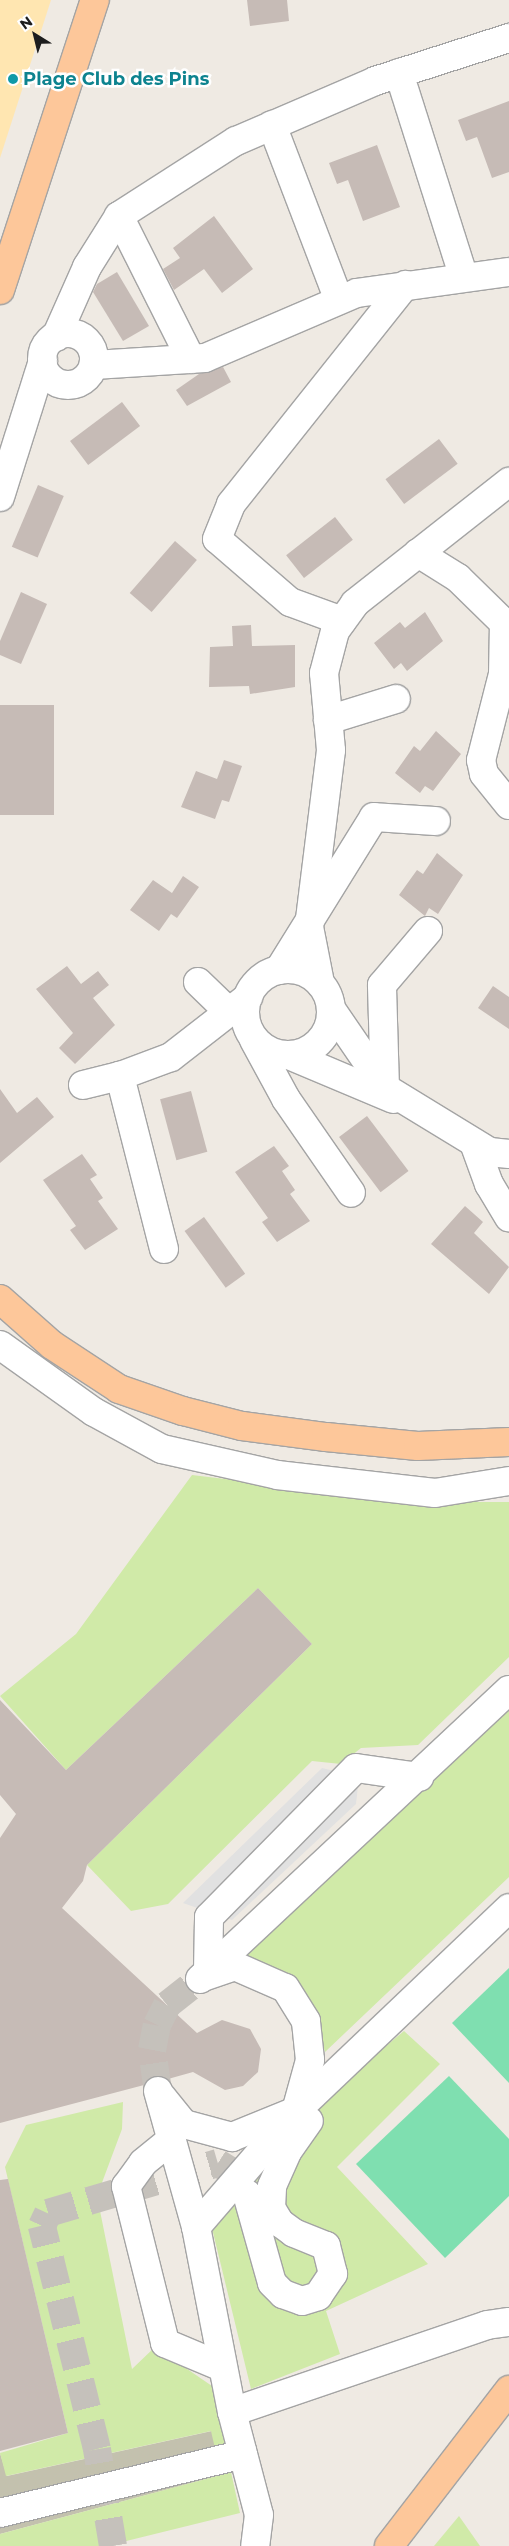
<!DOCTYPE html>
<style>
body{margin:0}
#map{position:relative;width:509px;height:2546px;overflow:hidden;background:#efeae3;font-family:Montserrat,sans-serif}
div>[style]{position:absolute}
.construction>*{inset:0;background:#c3c1ae}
.grass>*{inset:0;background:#d0eaa8}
.sand>*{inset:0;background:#ffe6b1}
.pitch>*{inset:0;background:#7fdfb0}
.parking>*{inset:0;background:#e1e1e1}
.building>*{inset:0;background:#c6bbb6;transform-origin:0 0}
.minor-tunnel>*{height:28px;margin-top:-14px;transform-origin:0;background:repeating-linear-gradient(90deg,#c5c1bb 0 28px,transparent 0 42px)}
.roads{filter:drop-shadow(1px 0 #a4a4a4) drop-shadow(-1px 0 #a4a4a4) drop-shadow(0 1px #a4a4a4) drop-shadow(0 -1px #a4a4a4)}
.minor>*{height:28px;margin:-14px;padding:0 14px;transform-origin:14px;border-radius:14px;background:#fff}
.minor>.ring{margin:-14px;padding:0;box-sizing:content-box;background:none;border:28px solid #fff;border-radius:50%}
.major>*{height:28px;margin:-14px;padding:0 14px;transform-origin:14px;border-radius:14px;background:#fdc79a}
.dots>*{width:14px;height:14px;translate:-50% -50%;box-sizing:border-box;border:2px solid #fff;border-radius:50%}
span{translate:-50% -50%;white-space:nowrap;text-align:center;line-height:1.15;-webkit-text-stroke:5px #fff;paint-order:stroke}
.culture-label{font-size:18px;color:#0d838f;font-weight:700}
.left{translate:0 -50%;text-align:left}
.north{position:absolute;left:10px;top:10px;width:50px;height:50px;-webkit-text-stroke:4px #fff;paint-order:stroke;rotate:324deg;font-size:14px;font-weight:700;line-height:20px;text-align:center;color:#1d1d1d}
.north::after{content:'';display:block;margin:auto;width:18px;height:22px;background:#1d1d1d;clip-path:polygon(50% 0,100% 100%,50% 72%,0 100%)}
</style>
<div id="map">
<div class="construction">
<div style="clip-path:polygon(212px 2431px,221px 2475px,0 2534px,0 2453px,7px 2476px)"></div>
</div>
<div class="grass">
<div style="clip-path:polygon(192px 1475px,416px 1502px,509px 1502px,509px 1657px,418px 1745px,361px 1748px,341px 1764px,312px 1761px,168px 1904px,131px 1911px,87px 1865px,312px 1644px,258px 1588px,66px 1770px,0 1696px,76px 1634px)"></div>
<div style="clip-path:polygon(509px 1701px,509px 1877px,325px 2052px,316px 2021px,238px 1961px)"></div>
<div style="clip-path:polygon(404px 2031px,440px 2064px,337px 2167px,428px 2264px,326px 2311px,340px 2354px,251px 2389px,211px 2224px,316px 2104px)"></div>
<div style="clip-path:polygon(123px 2102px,122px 2129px,97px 2196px,132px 2369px,155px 2347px,212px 2386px,240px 2513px,106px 2546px,0 2546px,0 2534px,221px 2475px,211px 2431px,6px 2476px,0 2453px,68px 2433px,5px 2167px,26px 2125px)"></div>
<div style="clip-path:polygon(459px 2516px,480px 2546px,434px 2546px)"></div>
</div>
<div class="sand">
<div style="clip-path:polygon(0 0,51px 0,0 158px)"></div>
</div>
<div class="pitch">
<div style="clip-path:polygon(509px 1968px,509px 2083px,452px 2023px)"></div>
<div style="clip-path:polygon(449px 2076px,509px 2139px,509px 2196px,445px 2258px,356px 2164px)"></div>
</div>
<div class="parking">
<div style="clip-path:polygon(322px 1768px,359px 1777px,356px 1804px,232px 1920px,183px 1903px)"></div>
</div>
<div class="building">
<div style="clip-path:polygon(247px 0,287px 0,289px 21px,250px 26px)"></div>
<div style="clip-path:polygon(509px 101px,509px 172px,492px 178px,477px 137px,466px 141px,458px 120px)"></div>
<div style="clip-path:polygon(377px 145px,400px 207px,363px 221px,348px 180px,337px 184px,329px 163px)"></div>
<div style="clip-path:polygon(214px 216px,253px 269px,222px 293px,204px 269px,174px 290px,163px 269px,180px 258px,173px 248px)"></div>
<div style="clip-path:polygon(117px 272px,149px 326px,123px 341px,93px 292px,97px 284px)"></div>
<div style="clip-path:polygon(223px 367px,231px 382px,187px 406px,176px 390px,199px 374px)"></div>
<div style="left:122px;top:402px;width:30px;height:65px;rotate:53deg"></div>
<div style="left:439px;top:439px;width:31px;height:67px;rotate:53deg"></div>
<div style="left:38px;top:485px;width:28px;height:67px;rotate:23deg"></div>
<div style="left:335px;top:517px;width:29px;height:62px;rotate:52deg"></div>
<div style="left:175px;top:541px;width:29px;height:69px;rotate:41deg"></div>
<div style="clip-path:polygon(21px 592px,47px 604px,21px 664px,0 655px,0 641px)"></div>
<div style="clip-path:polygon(425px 612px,443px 641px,407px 671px,401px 663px,394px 669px,374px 643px,400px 622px,405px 628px)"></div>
<div style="clip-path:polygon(251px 625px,252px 646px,295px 645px,295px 687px,250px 694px,249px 686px,209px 687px,210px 647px,233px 646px,232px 626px)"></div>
<div style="left:0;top:705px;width:54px;height:110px"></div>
<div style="clip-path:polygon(436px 731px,461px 754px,433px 791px,425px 786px,420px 793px,395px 773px,414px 746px,420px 751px)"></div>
<div style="clip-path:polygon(224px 760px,242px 766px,229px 802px,222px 800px,215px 819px,181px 807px,196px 771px,217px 779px)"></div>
<div style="clip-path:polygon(437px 853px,463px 875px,438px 914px,429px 908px,425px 916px,399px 895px,417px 870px,423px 874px)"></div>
<div style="clip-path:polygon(183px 876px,199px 887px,177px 918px,171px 914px,159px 931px,130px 910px,153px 880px,172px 893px)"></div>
<div style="clip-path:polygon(67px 966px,81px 984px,98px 971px,109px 985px,93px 998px,115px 1025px,75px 1064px,59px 1048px,73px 1033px,36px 989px)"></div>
<div style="clip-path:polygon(493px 986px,509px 997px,509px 1029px,478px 1008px)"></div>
<div style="clip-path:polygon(0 1089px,17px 1113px,37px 1097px,54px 1117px,0 1163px)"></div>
<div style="left:191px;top:1091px;width:63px;height:32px;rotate:75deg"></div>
<div style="left:367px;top:1116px;width:69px;height:35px;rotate:53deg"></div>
<div style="clip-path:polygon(274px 1146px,289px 1166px,282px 1171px,295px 1190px,290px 1194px,310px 1221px,277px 1242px,262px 1222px,268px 1218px,235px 1172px)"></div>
<div style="clip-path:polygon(82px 1154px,97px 1175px,90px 1179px,103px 1198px,98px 1201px,118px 1229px,85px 1250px,70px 1230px,76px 1226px,43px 1180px)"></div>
<div style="clip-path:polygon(465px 1206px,483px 1222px,474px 1233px,509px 1267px,489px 1294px,431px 1244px)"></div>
<div style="left:204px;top:1217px;width:70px;height:24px;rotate:54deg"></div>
<div style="clip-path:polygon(258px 1588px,312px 1644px,87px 1865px,83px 1881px,62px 1908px,197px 2033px,222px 2020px,250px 2029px,261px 2049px,258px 2072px,243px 2086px,225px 2090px,193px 2072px,168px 2079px,154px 2076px,144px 2085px,0 2123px,0 1838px,16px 1814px,0 1795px,0 1700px,66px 1770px)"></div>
<div style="clip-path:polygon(8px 2179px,68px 2433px,0 2451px,0 2180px)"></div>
</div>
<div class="minor-tunnel">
<div style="left:158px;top:2091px;width:41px;rotate:-98.3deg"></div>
<div style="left:152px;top:2050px;width:25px;rotate:-79deg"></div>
<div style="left:157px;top:2025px;width:22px;rotate:-63deg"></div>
<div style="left:167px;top:2005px;width:42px;rotate:-38.2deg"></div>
<div style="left:113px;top:2546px;width:98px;rotate:-99.4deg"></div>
<div style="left:97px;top:2449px;width:230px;rotate:-103.9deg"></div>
<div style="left:42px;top:2226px;width:14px;rotate:-65deg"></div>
<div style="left:48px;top:2213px;width:177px;rotate:-16.4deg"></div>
<div style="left:218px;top:2163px;width:22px;rotate:32deg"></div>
<div style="left:237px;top:2175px;width:21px;rotate:62deg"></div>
</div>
<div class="roads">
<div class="minor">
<div style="left:399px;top:73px;width:212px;rotate:72.4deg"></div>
<div style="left:272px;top:125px;width:187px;rotate:69.1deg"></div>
<div style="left:119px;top:216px;width:160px;rotate:63.3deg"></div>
<div class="ring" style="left:42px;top:333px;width:24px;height:24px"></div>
<div style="left:56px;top:337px;width:77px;rotate:-66.1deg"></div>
<div style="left:87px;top:267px;width:60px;rotate:-57.9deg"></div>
<div style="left:119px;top:216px;width:139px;rotate:-32.7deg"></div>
<div style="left:236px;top:141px;width:151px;rotate:-23.3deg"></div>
<div style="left:375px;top:81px;width:141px;rotate:-17.8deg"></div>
<div style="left:94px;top:365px;width:111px;rotate:-3.6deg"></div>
<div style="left:205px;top:358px;width:165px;rotate:-23.2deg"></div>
<div style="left:357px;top:293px;width:153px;rotate:-7.9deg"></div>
<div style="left:0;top:497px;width:143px;rotate:-72.5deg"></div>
<div style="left:418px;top:553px;width:47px;rotate:32deg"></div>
<div style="left:458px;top:578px;width:64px;rotate:44.4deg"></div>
<div style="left:504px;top:623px;width:51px;rotate:91.1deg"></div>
<div style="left:503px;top:674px;width:89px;rotate:104.3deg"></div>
<div style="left:481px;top:760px;width:14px;rotate:78deg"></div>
<div style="left:484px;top:774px;width:40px;rotate:51deg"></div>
<div style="left:342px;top:621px;width:55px;rotate:-159.9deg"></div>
<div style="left:290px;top:602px;width:96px;rotate:-139.2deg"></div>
<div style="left:217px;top:539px;width:38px;rotate:-68deg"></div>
<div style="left:231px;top:504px;width:280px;rotate:-51.5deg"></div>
<div style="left:328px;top:720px;width:71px;rotate:-17.2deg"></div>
<div class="ring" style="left:245px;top:969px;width:58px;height:58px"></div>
<div style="left:279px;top:970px;width:180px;rotate:-58.2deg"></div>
<div style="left:374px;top:817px;width:62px;rotate:3.7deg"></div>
<div style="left:198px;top:982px;width:43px;rotate:44.1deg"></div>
<div style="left:320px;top:983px;width:57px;rotate:-101.1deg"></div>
<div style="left:309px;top:927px;width:178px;rotate:-82.9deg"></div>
<div style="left:331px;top:750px;width:77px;rotate:-95.2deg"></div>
<div style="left:324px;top:673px;width:43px;rotate:-75.3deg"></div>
<div style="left:335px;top:631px;width:34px;rotate:-54deg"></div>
<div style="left:355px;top:603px;width:196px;rotate:-38.2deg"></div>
<div style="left:331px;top:1009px;width:96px;rotate:55.6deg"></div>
<div style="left:385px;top:1088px;width:123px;rotate:31.4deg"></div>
<div style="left:490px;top:1152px;width:19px;rotate:6deg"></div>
<div style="left:254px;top:1040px;width:67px;rotate:61.5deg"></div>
<div style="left:286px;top:1099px;width:114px;rotate:55.3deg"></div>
<div style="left:289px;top:1055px;width:113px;rotate:22.9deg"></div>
<div style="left:83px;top:1085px;width:38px;rotate:-14deg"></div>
<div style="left:385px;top:1088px;width:103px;rotate:-91.7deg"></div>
<div style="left:382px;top:985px;width:71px;rotate:-49.6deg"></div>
<div style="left:474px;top:1143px;width:44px;rotate:69.9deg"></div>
<div style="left:489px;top:1184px;width:39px;rotate:59deg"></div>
<div style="left:164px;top:1249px;width:179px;rotate:-104.3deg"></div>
<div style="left:120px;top:1076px;width:54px;rotate:-20.4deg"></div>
<div style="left:171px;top:1057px;width:98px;rotate:-37.9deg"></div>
<div style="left:0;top:1345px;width:115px;rotate:35.5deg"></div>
<div style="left:94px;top:1412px;width:77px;rotate:28.6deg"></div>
<div style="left:162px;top:1449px;width:118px;rotate:12.7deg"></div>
<div style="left:277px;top:1475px;width:159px;rotate:6.5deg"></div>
<div style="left:435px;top:1493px;width:75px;rotate:-9.2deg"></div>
<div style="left:208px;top:1971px;width:54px;rotate:-88.9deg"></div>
<div style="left:209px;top:1917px;width:209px;rotate:-45.4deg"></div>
<div style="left:356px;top:1768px;width:64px;rotate:8.1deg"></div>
<div style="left:200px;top:1979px;width:423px;rotate:-43.1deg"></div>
<div style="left:158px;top:2091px;width:141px;rotate:74.4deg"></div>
<div style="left:196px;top:2227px;width:188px;rotate:79deg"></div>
<div style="left:232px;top:2412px;width:269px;rotate:-18.8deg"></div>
<div style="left:487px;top:2325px;width:22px;rotate:-8deg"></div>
<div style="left:162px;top:2097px;width:35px;rotate:51deg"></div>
<div style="left:184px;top:2124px;width:50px;rotate:15.2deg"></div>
<div style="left:232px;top:2137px;width:69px;rotate:-22.1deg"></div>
<div style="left:296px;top:2111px;width:53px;rotate:-74.6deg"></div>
<div style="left:310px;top:2060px;width:39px;rotate:-96deg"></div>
<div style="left:306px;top:2021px;width:39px;rotate:-122deg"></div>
<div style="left:285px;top:1988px;width:55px;rotate:-156.3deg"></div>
<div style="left:235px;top:1966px;width:34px;rotate:161deg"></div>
<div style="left:171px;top:2140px;width:36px;rotate:141deg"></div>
<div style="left:143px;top:2163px;width:29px;rotate:126deg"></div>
<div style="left:126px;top:2186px;width:162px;rotate:76deg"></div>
<div style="left:165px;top:2343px;width:62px;rotate:22.8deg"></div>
<div style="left:247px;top:2194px;width:92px;rotate:74.3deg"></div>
<div style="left:272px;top:2283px;width:16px;rotate:45deg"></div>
<div style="left:283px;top:2294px;width:20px;rotate:20deg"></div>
<div style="left:302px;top:2301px;width:17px;rotate:-17deg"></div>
<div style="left:318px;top:2296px;width:27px;rotate:-56deg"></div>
<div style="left:333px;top:2274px;width:29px;rotate:-104deg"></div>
<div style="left:326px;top:2246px;width:35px;rotate:-158deg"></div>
<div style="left:294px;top:2233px;width:17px;rotate:-144deg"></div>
<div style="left:280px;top:2223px;width:17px;rotate:-121deg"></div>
<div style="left:271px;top:2208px;width:22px;rotate:-87deg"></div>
<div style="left:272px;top:2186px;width:37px;rotate:-66deg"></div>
<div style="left:287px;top:2152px;width:38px;rotate:-55deg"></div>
<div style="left:196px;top:2227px;width:153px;rotate:-49.2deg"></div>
<div style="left:296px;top:2111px;width:294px;rotate:-43.6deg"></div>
<div style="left:232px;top:2412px;width:106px;rotate:75.3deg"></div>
<div style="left:259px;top:2515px;width:31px;rotate:97deg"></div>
<div style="left:0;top:2513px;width:250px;rotate:-13.6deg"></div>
</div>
<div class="major">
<div style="left:0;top:290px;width:305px;rotate:-71.9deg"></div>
<div style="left:0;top:1299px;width:69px;rotate:41.5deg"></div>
<div style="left:52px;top:1345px;width:80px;rotate:33.3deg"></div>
<div style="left:119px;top:1389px;width:68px;rotate:19deg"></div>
<div style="left:183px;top:1411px;width:61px;rotate:14.3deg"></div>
<div style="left:242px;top:1426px;width:85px;rotate:7.5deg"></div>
<div style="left:326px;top:1437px;width:92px;rotate:5.6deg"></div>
<div style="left:418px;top:1446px;width:91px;rotate:-2.5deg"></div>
<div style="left:389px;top:2546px;width:197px;rotate:-52.4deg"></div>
</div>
</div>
<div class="dots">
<div style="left:13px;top:79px;background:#0f9aa8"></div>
</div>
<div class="culture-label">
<span class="left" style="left:23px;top:79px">Plage Club des Pins</span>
</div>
<div class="north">N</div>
</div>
